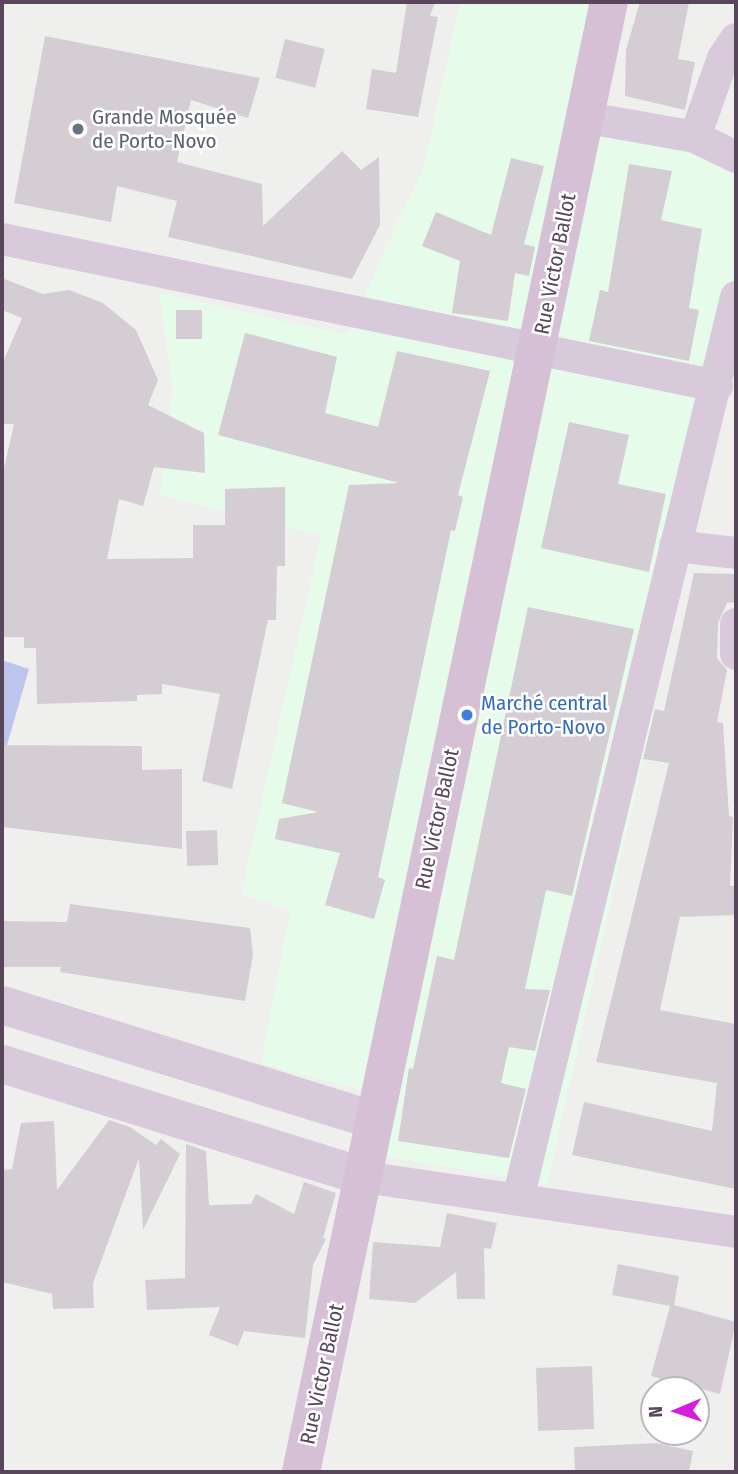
<!DOCTYPE html>
<meta charset="utf-8">
<style>
body{margin:0}
#map{position:relative;width:738px;height:1474px;overflow:hidden;background:#eff0ed;font-family:"Fira Sans Condensed",sans-serif}
div>[style]{position:absolute}
.commercial>*{inset:0;background:#e6fbe9}
.green>*{inset:0;background:#bcc6ed}
.building>*{inset:0;background:#d4cdd4;transform-origin:0 0}
.minor>*{height:32px;margin:-16px;padding:0 16px;transform-origin:16px;border-radius:16px;background:#d8cadb}
.tertiary>*{height:38px;margin:-19px;padding:0 19px;transform-origin:19px;border-radius:19px;background:#d8cadb}
.secondary>*{height:38px;margin:-19px;padding:0 19px;transform-origin:19px;border-radius:19px;background:#d5c0d6}
.dots>*{width:19px;height:19px;translate:-50% -50%;box-sizing:border-box;border:4px solid #fff;border-radius:50%}
span{translate:-50% -50%;white-space:nowrap;text-align:center;line-height:1.15;-webkit-text-stroke:5px #fff;paint-order:stroke}
.worship-label{font-size:21px;color:#5b616d}
.left{translate:0 -50%;text-align:left}
.street-label{font-size:21px;color:#58465a}
.shop-label{font-size:21px;color:#366cbe}
.frame{position:absolute;inset:0;border:4px solid #58465a;pointer-events:none}
.north{position:absolute;left:640px;top:1376px;width:70px;height:70px;box-sizing:border-box;background:#fff;border:2px solid #bcb5bd;border-radius:50%;rotate:268deg;font-size:19px;font-weight:700;line-height:28px;text-align:center;color:#58465a}
.north::after{content:'';display:block;margin:auto;width:24px;height:32px;background:#d61ddb;clip-path:polygon(50% 0,100% 100%,50% 72%,0 100%)}
</style>
<div id="map">
<div class="commercial">
<div style="clip-path:polygon(460px 2px,594px 2px,572px 100px,736px 137px,736px 349px,547px 1184px,382px 1156px,393px 1098px,261px 1064px,290px 910px,241px 894px,321px 536px,160px 495px,173px 388px,159px 293px,346px 335px,424px 166px)"></div>
</div>
<div class="green">
<div style="clip-path:polygon(2px 660px,29px 669px,5px 752px,2px 752px)"></div>
</div>
<div class="building">
<div style="clip-path:polygon(407px 2px,435px 2px,430px 16px,438px 17px,418px 117px,366px 109px,372px 69px,396px 73px)"></div>
<div style="clip-path:polygon(640px 2px,689px 2px,678px 59px,695px 62px,685px 110px,625px 96px,626px 50px)"></div>
<div style="clip-path:polygon(45px 36px,260px 78px,248px 118px,191px 100px,177px 162px,262px 184px,263px 226px,342px 151px,361px 170px,379px 157px,380px 225px,352px 279px,168px 237px,177px 201px,117px 186px,111px 222px,14px 203px)"></div>
<div style="left:285px;top:39px;width:41px;height:40px;rotate:14deg"></div>
<div style="clip-path:polygon(511px 158px,544px 166px,524px 244px,535px 247px,529px 276px,515px 273px,508px 321px,452px 313px,460px 261px,422px 246px,436px 212px,491px 235px)"></div>
<div style="clip-path:polygon(629px 164px,672px 171px,661px 220px,702px 229px,689px 308px,699px 310px,689px 361px,589px 341px,600px 290px,608px 292px)"></div>
<div style="clip-path:polygon(2px 278px,43px 294px,69px 290px,103px 303px,136px 330px,158px 380px,148px 405px,204px 433px,205px 473px,154px 467px,143px 506px,119px 499px,107px 559px,193px 558px,193px 525px,225px 525px,225px 489px,285px 487px,285px 566px,277px 566px,276px 620px,268px 620px,232px 789px,202px 781px,220px 694px,162px 684px,162px 694px,137px 695px,137px 701px,37px 704px,36px 648px,24px 648px,24px 637px,2px 637px,2px 477px,14px 424px,2px 424px,2px 364px,22px 318px,2px 310px)"></div>
<div style="left:176px;top:310px;width:26px;height:29px"></div>
<div style="clip-path:polygon(245px 333px,337px 357px,325px 413px,378px 427px,397px 351px,490px 371px,458px 495px,463px 497px,455px 531px,451px 530px,378px 877px,385px 880px,374px 919px,325px 905px,340px 853px,275px 839px,279px 819px,318px 812px,282px 803px,349px 485px,399px 483px,218px 435px)"></div>
<div style="clip-path:polygon(569px 422px,629px 435px,618px 484px,666px 494px,649px 572px,541px 548px)"></div>
<div style="clip-path:polygon(694px 573px,736px 574px,736px 602px,727px 603px,718px 623px,717px 658px,727px 670px,717px 722px,723px 723px,729px 816px,733px 817px,730px 886px,736px 886px,736px 915px,680px 917px,660px 1010px,736px 1024px,736px 1189px,572px 1155px,584px 1102px,712px 1131px,717px 1083px,596px 1062px,669px 763px,643px 759px,655px 709px,664px 711px)"></div>
<div style="clip-path:polygon(528px 607px,634px 629px,572px 896px,546px 890px,525px 989px,550px 990px,535px 1051px,509px 1047px,501px 1083px,526px 1089px,509px 1158px,398px 1141px,409px 1068px,413px 1069px,437px 956px,454px 960px)"></div>
<div style="clip-path:polygon(2px 745px,142px 746px,142px 770px,182px 769px,182px 849px,2px 827px)"></div>
<div style="left:217px;top:830px;width:35px;height:31px;rotate:88deg"></div>
<div style="clip-path:polygon(70px 904px,250px 928px,253px 954px,245px 1001px,60px 972px,61px 967px,2px 967px,2px 921px,67px 922px)"></div>
<div style="clip-path:polygon(109px 1120px,130px 1127px,156px 1145px,161px 1139px,180px 1154px,143px 1230px,139px 1158px,93px 1283px,94px 1308px,53px 1309px,52px 1294px,2px 1282px,2px 1170px,12px 1169px,21px 1123px,54px 1121px,57px 1190px)"></div>
<div style="clip-path:polygon(186px 1144px,206px 1151px,209px 1205px,251px 1204px,256px 1194px,294px 1214px,304px 1182px,336px 1193px,323px 1238px,326px 1239px,313px 1265px,305px 1338px,244px 1331px,238px 1346px,209px 1335px,220px 1307px,147px 1310px,145px 1280px,185px 1278px)"></div>
<div style="clip-path:polygon(447px 1213px,497px 1223px,491px 1249px,484px 1248px,485px 1299px,457px 1299px,456px 1272px,415px 1303px,369px 1299px,373px 1242px,440px 1247px)"></div>
<div style="clip-path:polygon(618px 1264px,679px 1276px,674px 1305px,736px 1322px,720px 1394px,651px 1376px,670px 1306px,612px 1295px)"></div>
<div style="left:592px;top:1366px;width:63px;height:56px;rotate:88deg"></div>
<div style="clip-path:polygon(656px 1443px,693px 1451px,689px 1472px,575px 1472px,574px 1447px)"></div>
</div>
<div class="minor">
<div style="left:583px;top:117px;width:114px;rotate:10.1deg"></div>
<div style="left:695px;top:137px;width:46px;rotate:26deg"></div>
<div style="left:695px;top:137px;width:84px;rotate:-70.5deg"></div>
<div style="left:723px;top:58px;width:23px;rotate:-56deg"></div>
<div style="left:2px;top:239px;width:730px;rotate:11.62deg"></div>
<div style="left:675px;top:546px;width:61px;rotate:6.5deg"></div>
<div style="left:736px;top:624px;width:30px;rotate:90deg"></div>
<div style="left:364px;top:1177px;width:376px;rotate:8.4deg"></div>
<div style="left:518px;top:1199px;width:928px;rotate:-76.41deg"></div>
</div>
<div class="tertiary">
<div style="left:2px;top:1005px;width:389px;rotate:17.2deg"></div>
<div style="left:2px;top:1064px;width:379px;rotate:17.3deg"></div>
</div>
<div class="secondary">
<div style="left:301px;top:1472px;width:1502px;rotate:-78.17deg"></div>
</div>
<div class="dots">
<div style="left:78px;top:129px;background:#6b7280"></div>
<div style="left:467px;top:715px;background:#3f7fe0"></div>
</div>
<div class="worship-label">
<span class="left" style="left:92px;top:129px">Grande Mosquée<br>de Porto-Novo</span>
</div>
<div class="street-label">
<span style="left:555px;top:264px;rotate:-79deg">Rue Victor Ballot</span>
<span style="left:437px;top:819px;rotate:-78deg">Rue Victor Ballot</span>
<span style="left:322px;top:1374px;rotate:-78deg">Rue Victor Ballot</span>
</div>
<div class="shop-label">
<span class="left" style="left:481px;top:715px">Marché central<br>de Porto-Novo</span>
</div>
<div class="frame"></div>
<div class="north">N</div>
</div>
